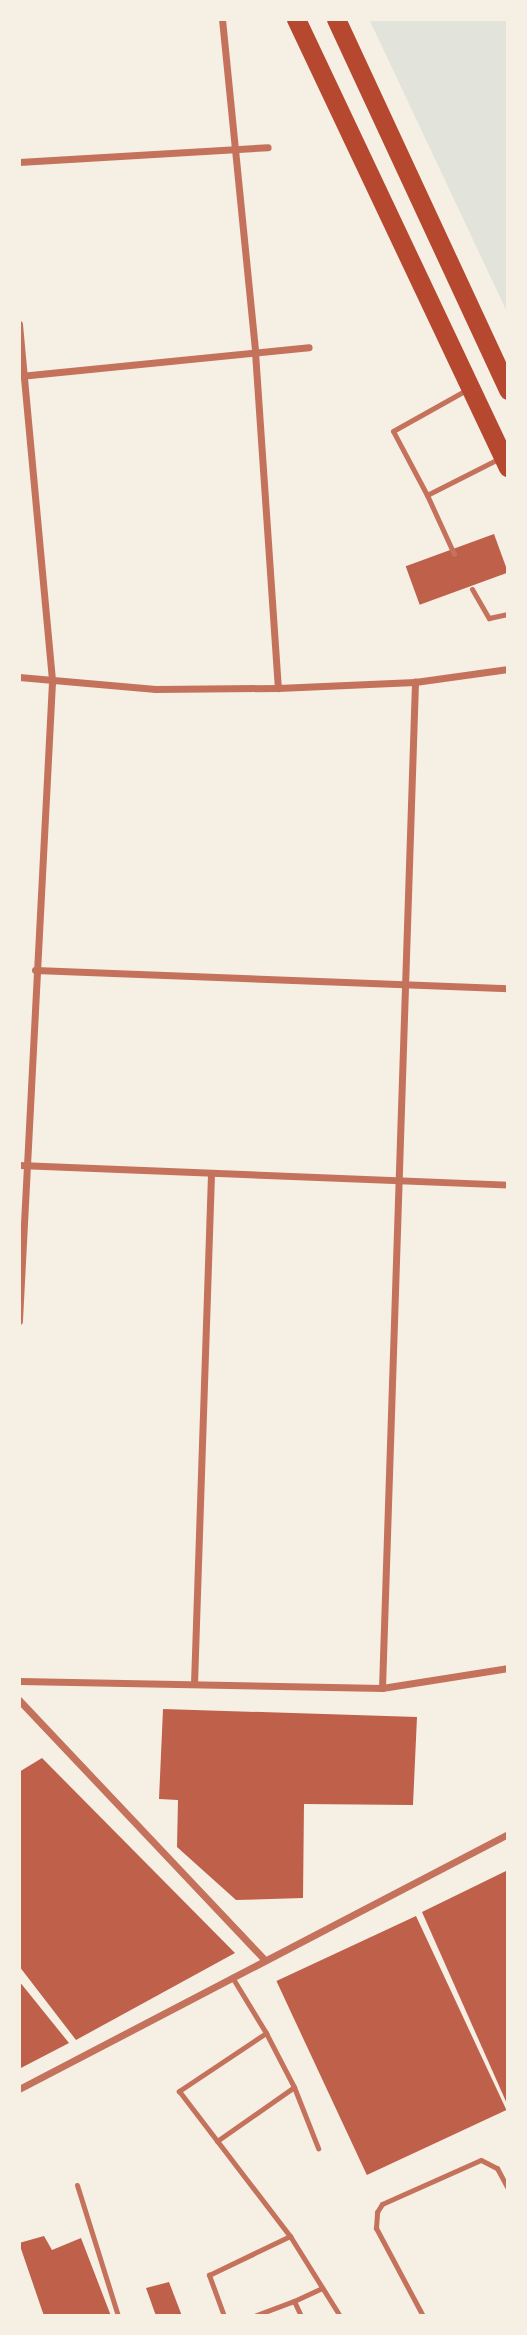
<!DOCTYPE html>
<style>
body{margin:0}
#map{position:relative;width:527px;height:2335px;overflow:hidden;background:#f6efe4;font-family:Poppins,sans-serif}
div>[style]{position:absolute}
.green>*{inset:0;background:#e2e4dc}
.building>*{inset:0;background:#bf614a;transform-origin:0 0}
.service>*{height:5px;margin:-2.5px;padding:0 2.5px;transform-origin:2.5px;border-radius:2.5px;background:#c5725c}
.minor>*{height:7px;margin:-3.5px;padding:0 3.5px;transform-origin:3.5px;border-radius:3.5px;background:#c5725c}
.trunk>*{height:19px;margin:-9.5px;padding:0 9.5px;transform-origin:9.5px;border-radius:9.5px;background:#b5482f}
span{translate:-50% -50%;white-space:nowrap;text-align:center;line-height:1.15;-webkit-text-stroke:6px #f6efe4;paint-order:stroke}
.frame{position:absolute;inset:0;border:21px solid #f6efe4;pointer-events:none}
</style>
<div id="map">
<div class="green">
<div style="clip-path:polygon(369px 19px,508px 19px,508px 314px)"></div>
</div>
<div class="building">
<div style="left:494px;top:534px;width:41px;height:94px;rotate:70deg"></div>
<div style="clip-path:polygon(163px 1709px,417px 1717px,413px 1805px,304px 1804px,303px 1898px,236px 1900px,177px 1847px,178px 1800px,159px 1799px)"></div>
<div style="clip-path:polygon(42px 1758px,235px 1953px,76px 2040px,19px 1966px,19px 1772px)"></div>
<div style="clip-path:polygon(508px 1870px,508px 2106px,422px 1912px)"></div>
<div style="left:416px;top:1916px;width:214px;height:154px;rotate:65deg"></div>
<div style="clip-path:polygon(19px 1981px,69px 2043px,19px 2069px)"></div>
<div style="clip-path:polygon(44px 2236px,52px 2250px,81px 2238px,111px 2316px,44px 2316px,19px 2243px)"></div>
<div style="clip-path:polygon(169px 2282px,182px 2316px,156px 2316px,146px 2288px)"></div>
</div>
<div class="service">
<div style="left:427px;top:495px;width:72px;rotate:-118deg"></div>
<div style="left:393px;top:431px;width:86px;rotate:-29.2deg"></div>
<div style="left:454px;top:554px;width:65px;rotate:-114.6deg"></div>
<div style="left:427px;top:495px;width:82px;rotate:-26.9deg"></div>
<div style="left:472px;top:589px;width:34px;rotate:60deg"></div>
<div style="left:489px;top:618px;width:19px;rotate:-12deg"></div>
<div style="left:232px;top:1977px;width:66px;rotate:58.7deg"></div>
<div style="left:266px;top:2033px;width:105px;rotate:146.3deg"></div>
<div style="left:179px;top:2091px;width:183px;rotate:52.6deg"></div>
<div style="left:290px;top:2236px;width:94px;rotate:58deg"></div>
<div style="left:294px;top:2087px;width:66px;rotate:68.5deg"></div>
<div style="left:217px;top:2141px;width:94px;rotate:-35deg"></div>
<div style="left:294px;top:2087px;width:61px;rotate:-117.4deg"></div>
<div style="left:77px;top:2185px;width:137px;rotate:72.6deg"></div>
<div style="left:294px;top:2301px;width:31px;rotate:-25deg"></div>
<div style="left:224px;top:2316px;width:44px;rotate:-110.1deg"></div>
<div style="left:209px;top:2275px;width:90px;rotate:-25.7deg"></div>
<div style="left:254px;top:2316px;width:43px;rotate:-20.6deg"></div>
<div style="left:294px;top:2301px;width:17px;rotate:65deg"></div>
<div style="left:423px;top:2316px;width:100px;rotate:-118.1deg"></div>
<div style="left:376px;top:2228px;width:16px;rotate:-86deg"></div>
<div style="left:377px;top:2212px;width:9px;rotate:-58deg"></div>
<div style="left:382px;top:2204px;width:108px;rotate:-24deg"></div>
<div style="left:481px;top:2160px;width:18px;rotate:27deg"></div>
<div style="left:497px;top:2168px;width:24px;rotate:62deg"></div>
</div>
<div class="minor">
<div style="left:222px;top:19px;width:335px;rotate:84.3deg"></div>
<div style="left:255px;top:352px;width:337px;rotate:86.1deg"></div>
<div style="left:19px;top:162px;width:249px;rotate:-3.4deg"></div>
<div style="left:19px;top:324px;width:360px;rotate:84.7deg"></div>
<div style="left:52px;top:682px;width:640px;rotate:92.96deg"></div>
<div style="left:20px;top:376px;width:290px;rotate:-5.7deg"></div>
<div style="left:19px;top:677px;width:137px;rotate:5deg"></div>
<div style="left:155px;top:689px;width:123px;rotate:-0.5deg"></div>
<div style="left:278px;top:688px;width:137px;rotate:-2.5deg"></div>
<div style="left:415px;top:682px;width:94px;rotate:-8deg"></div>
<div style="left:35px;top:970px;width:473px;rotate:2.2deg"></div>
<div style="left:19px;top:1165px;width:489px;rotate:2.3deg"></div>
<div style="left:19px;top:1681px;width:363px;rotate:1.1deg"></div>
<div style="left:382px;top:1688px;width:128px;rotate:-9deg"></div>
<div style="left:194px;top:1684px;width:511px;rotate:-88.09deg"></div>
<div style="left:382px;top:1688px;width:1007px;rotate:-88.12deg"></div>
<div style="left:19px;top:1700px;width:358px;rotate:46.6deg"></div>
<div style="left:19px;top:2089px;width:551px;rotate:-27.54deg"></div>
</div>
<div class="trunk">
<div style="left:296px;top:19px;width:496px;rotate:64.7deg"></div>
<div style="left:336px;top:19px;width:409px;rotate:65.1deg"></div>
</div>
<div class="frame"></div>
</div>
